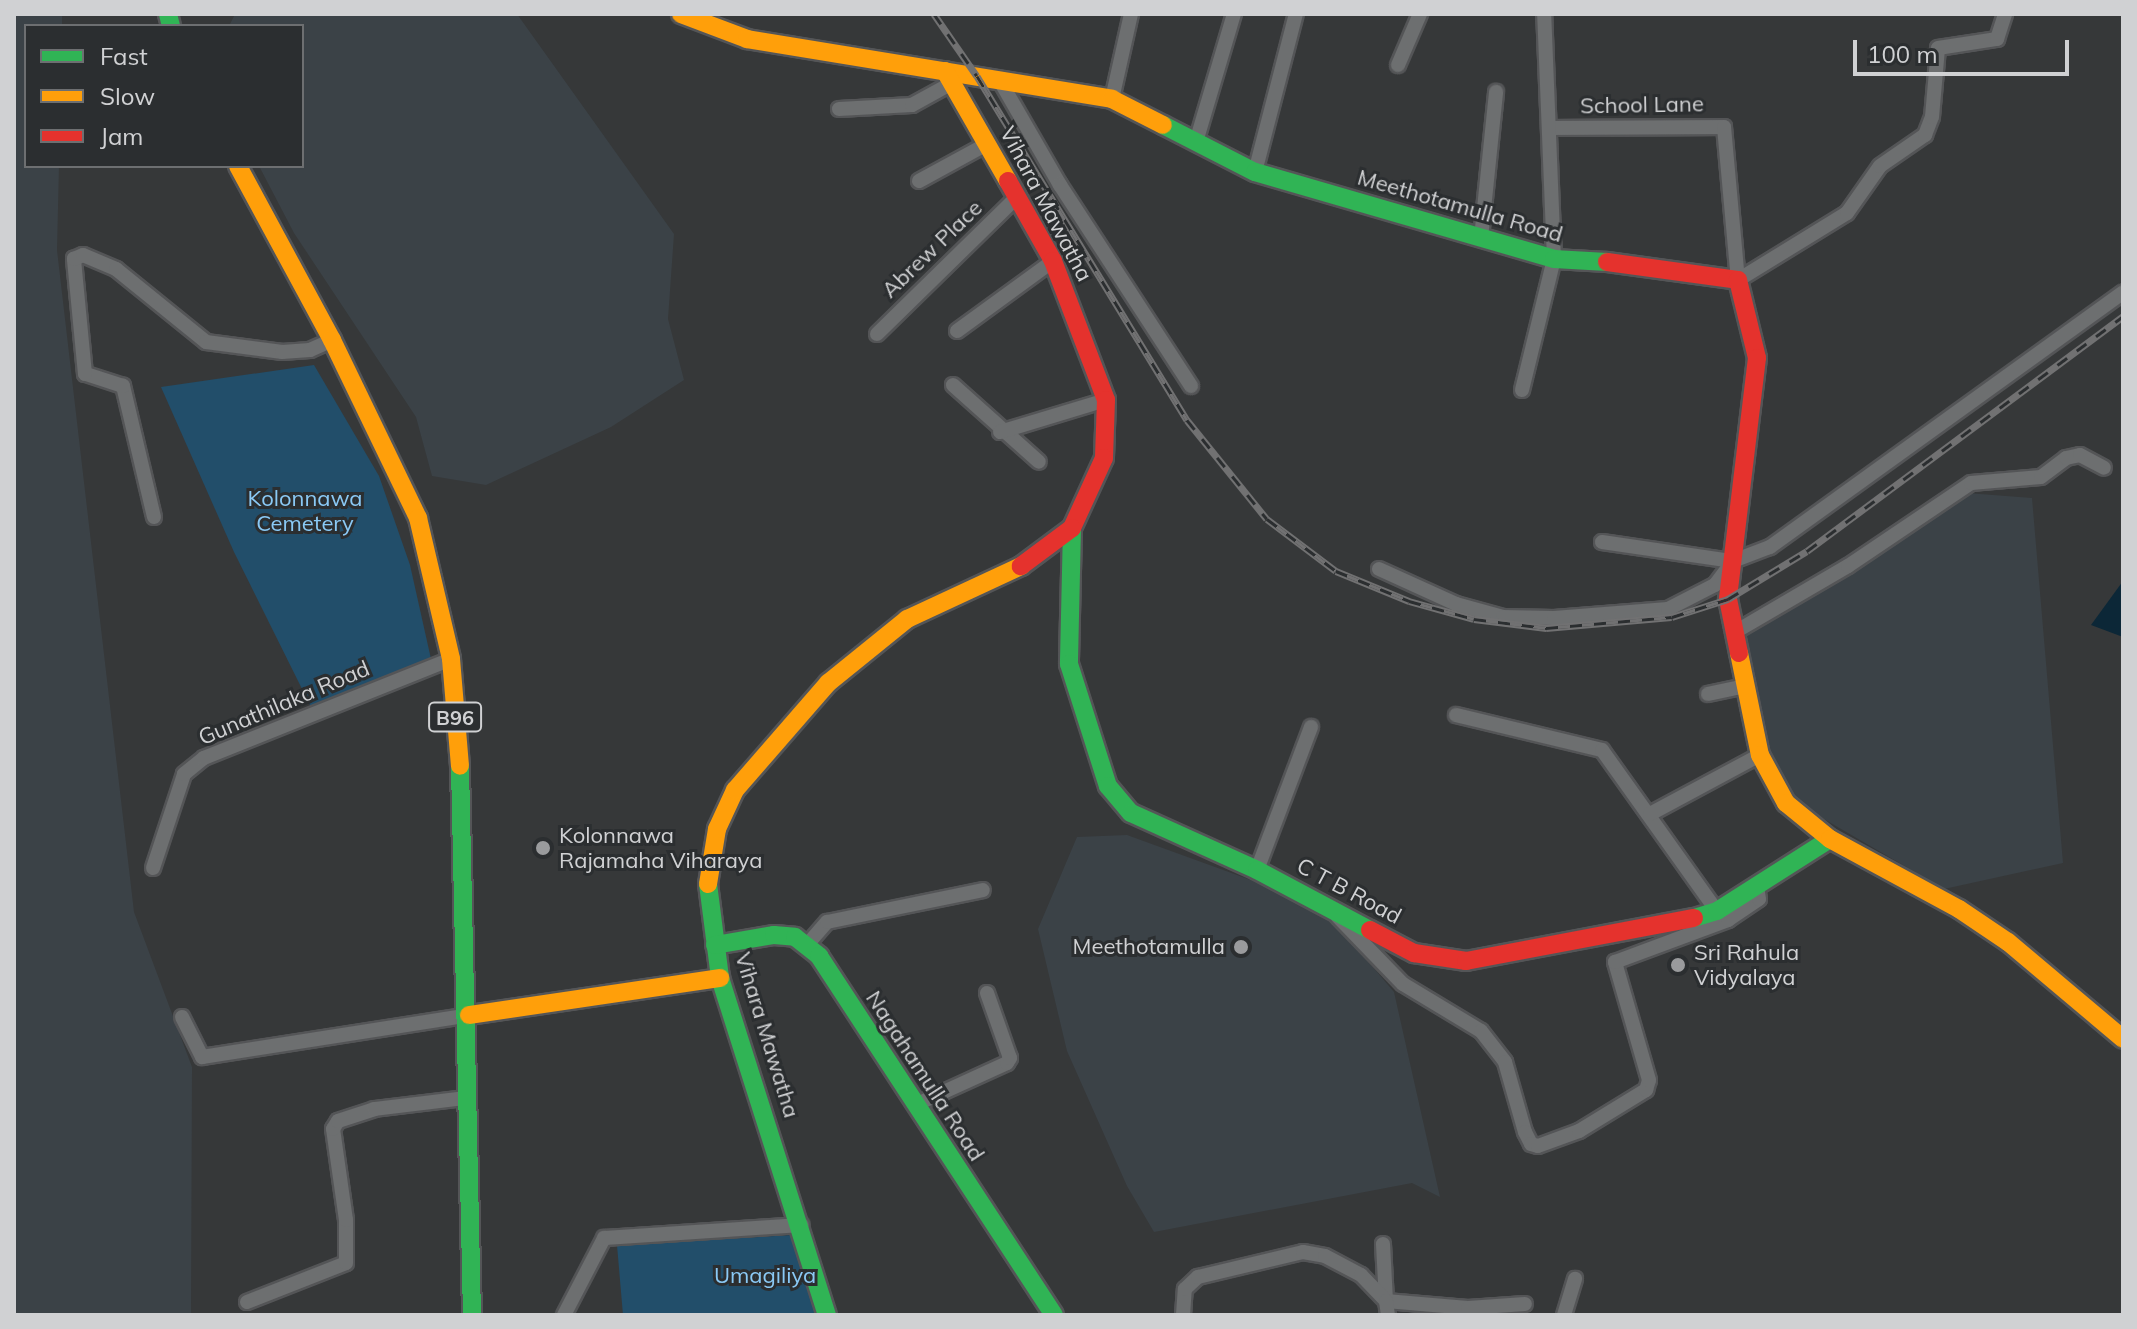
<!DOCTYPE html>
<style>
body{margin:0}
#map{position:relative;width:2137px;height:1329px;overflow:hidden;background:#363839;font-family:Mulish,sans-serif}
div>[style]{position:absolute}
.built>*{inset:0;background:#3b4247}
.green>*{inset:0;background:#224e6a}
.water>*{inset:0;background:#0c2737}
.roads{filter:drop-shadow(2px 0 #545557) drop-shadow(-2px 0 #545557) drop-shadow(0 2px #545557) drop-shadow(0 -2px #545557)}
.street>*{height:14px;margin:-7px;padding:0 7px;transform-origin:7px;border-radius:7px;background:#6d6f70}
.fast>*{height:18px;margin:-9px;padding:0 9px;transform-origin:9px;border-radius:9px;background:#30b455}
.slow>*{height:18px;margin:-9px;padding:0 9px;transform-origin:9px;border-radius:9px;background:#ff9f0a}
.jam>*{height:18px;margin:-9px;padding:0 9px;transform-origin:9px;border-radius:9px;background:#e5322d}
.rail>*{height:7px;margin-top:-3.5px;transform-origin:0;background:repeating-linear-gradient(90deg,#2b2e30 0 12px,#717172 0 24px);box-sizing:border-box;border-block:2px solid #717172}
.dots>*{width:22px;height:22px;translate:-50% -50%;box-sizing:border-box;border:4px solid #2b2e30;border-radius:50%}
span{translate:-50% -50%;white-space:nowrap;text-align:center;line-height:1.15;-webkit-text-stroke:6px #2b2e30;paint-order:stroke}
.shield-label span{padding:2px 6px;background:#2b2e30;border:2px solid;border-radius:6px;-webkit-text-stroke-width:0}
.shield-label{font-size:20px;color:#d0d1d3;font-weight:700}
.street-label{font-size:22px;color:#d0d1d3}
.park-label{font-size:22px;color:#8ac9f5}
.poi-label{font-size:22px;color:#d0d1d3}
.left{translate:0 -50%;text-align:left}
.right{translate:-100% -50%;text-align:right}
.frame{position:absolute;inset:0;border:16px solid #d0d1d3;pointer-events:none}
.legend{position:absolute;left:24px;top:24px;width:280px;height:144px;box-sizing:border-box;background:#2b2e30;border:2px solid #6d6f71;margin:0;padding:10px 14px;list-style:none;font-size:24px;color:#d0d1d3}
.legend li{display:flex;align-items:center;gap:16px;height:40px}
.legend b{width:40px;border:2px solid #6d6f71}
.scale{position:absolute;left:1853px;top:40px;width:216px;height:36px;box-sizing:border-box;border:4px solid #d0d1d3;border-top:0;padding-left:10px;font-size:24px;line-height:28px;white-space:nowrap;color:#d0d1d3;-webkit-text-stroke:6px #2b2e30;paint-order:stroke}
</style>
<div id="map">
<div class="built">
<div style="clip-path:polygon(14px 14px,62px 14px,62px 26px,26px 26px,26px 166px,59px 166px,57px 250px,134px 912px,192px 1067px,191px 1315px,14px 1315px)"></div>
<div style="clip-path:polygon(235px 14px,517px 14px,674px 234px,668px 319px,684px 380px,611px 427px,486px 485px,432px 476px,416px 417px,294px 233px,259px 166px,302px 166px,302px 26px,229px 26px)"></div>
<div style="clip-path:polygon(1967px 493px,2032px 498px,2063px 863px,1944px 889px,1793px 801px,1765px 744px,1747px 635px)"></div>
<div style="clip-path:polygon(1127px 835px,1308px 901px,1339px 927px,1394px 992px,1440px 1197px,1412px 1183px,1154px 1232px,1127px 1186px,1067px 1051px,1038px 929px,1077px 837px)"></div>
</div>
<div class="green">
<div style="clip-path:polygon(314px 365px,379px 476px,410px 565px,431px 659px,311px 707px,234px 552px,161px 387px)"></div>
<div style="clip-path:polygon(794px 1235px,818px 1315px,623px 1315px,617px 1245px)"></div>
</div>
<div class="water">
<div style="clip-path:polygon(2123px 581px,2123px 637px,2091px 625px)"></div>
</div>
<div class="roads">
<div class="street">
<div style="left:1398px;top:65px;width:56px;rotate:-66.7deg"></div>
<div style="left:999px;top:79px;width:122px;rotate:60.1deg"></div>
<div style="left:1060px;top:185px;width:240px;rotate:56.9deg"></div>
<div style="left:1112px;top:99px;width:87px;rotate:-77.4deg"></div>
<div style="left:839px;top:109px;width:73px;rotate:-3.1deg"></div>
<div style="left:912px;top:105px;width:46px;rotate:-28.8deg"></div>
<div style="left:1552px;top:128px;width:172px;rotate:-0.3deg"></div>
<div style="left:1724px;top:127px;width:154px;rotate:84.8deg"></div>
<div style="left:1738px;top:280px;width:128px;rotate:-31.6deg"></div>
<div style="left:1847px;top:213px;width:57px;rotate:-54.9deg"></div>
<div style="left:1880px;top:166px;width:55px;rotate:-34.6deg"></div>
<div style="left:1925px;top:135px;width:19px;rotate:-69deg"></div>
<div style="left:1932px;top:117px;width:69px;rotate:-85deg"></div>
<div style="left:1938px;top:48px;width:60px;rotate:-8.7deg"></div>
<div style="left:1997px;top:39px;width:26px;rotate:-72deg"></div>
<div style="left:1196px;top:142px;width:134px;rotate:-73.5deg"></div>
<div style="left:1255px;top:172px;width:163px;rotate:-75.5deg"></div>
<div style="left:919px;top:181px;width:77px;rotate:-28.6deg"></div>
<div style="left:1481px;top:238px;width:147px;rotate:-84.1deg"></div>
<div style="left:957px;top:331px;width:119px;rotate:-36.1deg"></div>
<div style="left:877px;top:334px;width:197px;rotate:-44.4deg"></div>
<div style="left:953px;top:385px;width:115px;rotate:41.8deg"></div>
<div style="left:1522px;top:390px;width:135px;rotate:-76.3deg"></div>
<div style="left:1554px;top:259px;width:245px;rotate:-92.3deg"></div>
<div style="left:1000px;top:432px;width:111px;rotate:-16.8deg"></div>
<div style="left:154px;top:517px;width:135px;rotate:-103.3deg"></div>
<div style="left:123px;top:386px;width:40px;rotate:-162deg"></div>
<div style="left:85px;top:374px;width:116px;rotate:-95.5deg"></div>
<div style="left:74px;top:259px;width:10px;rotate:-24deg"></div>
<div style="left:83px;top:255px;width:36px;rotate:23deg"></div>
<div style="left:116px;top:269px;width:116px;rotate:39deg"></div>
<div style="left:206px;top:342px;width:77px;rotate:7.5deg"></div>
<div style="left:282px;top:352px;width:28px;rotate:-4deg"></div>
<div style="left:310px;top:350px;width:24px;rotate:-24deg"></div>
<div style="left:1602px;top:542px;width:132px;rotate:8.3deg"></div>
<div style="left:1733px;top:561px;width:40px;rotate:-21deg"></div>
<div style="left:1770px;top:547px;width:435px;rotate:-35.8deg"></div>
<div style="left:1379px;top:569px;width:85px;rotate:24.4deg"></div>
<div style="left:1456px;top:604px;width:49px;rotate:15.5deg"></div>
<div style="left:1503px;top:617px;width:51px;rotate:1.1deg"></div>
<div style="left:1554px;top:618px;width:114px;rotate:-4.5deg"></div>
<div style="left:1668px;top:609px;width:53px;rotate:-27.1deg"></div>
<div style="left:1715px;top:585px;width:25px;rotate:-53deg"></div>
<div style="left:1735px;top:632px;width:131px;rotate:-30.3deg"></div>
<div style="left:1848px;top:566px;width:148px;rotate:-34deg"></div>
<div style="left:1971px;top:483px;width:70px;rotate:-4.9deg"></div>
<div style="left:2041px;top:477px;width:31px;rotate:-37deg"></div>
<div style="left:2066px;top:458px;width:14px;rotate:-12deg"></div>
<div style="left:2080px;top:455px;width:27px;rotate:28deg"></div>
<div style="left:1708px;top:694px;width:38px;rotate:-12deg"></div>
<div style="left:1456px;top:715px;width:150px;rotate:13.5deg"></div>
<div style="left:1602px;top:750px;width:198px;rotate:54.5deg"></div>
<div style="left:1650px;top:814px;width:125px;rotate:-28.2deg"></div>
<div style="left:153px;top:868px;width:99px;rotate:-71.7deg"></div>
<div style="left:184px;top:774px;width:26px;rotate:-39deg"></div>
<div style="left:204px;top:758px;width:266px;rotate:-21.8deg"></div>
<div style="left:1257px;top:870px;width:153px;rotate:-69.3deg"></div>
<div style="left:1338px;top:917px;width:93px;rotate:45.9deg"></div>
<div style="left:1403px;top:984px;width:91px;rotate:31.1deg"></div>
<div style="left:1481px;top:1031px;width:39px;rotate:52deg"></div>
<div style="left:1505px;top:1062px;width:73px;rotate:74.1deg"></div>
<div style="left:1525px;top:1132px;width:13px;rotate:63deg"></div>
<div style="left:1531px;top:1144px;width:7px;rotate:16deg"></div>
<div style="left:1538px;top:1146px;width:44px;rotate:-20.1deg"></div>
<div style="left:1579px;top:1131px;width:79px;rotate:-31.5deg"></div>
<div style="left:1646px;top:1090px;width:10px;rotate:-73deg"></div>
<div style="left:1649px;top:1080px;width:123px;rotate:-106.1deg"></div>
<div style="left:1615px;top:962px;width:121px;rotate:-20.4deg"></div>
<div style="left:1728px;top:920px;width:37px;rotate:-34deg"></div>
<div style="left:1759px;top:899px;width:13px;rotate:-99deg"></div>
<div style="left:806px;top:946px;width:32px;rotate:-49deg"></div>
<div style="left:827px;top:922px;width:159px;rotate:-11.6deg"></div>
<div style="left:182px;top:1017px;width:45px;rotate:63.4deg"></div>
<div style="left:202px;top:1057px;width:270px;rotate:-8.9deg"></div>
<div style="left:915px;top:1105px;width:101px;rotate:-24.5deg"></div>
<div style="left:1007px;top:1063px;width:6px;rotate:-59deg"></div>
<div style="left:1010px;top:1058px;width:69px;rotate:-109.5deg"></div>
<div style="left:1383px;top:1244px;width:57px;rotate:87deg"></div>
<div style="left:1386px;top:1301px;width:82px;rotate:4.9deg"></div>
<div style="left:1468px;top:1308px;width:57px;rotate:-4deg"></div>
<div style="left:247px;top:1302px;width:106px;rotate:-21.5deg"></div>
<div style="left:346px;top:1263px;width:43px;rotate:-90deg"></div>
<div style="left:346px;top:1220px;width:92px;rotate:-98.1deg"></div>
<div style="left:333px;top:1129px;width:9px;rotate:-58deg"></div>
<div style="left:338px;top:1121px;width:38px;rotate:-18deg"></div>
<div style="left:374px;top:1109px;width:92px;rotate:-6.9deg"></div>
<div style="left:564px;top:1315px;width:87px;rotate:-62.5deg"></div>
<div style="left:604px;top:1238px;width:198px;rotate:-3.8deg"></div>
<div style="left:1183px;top:1315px;width:26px;rotate:-86deg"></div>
<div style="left:1185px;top:1289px;width:18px;rotate:-43deg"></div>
<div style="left:1198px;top:1277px;width:108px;rotate:-13.4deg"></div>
<div style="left:1303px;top:1252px;width:22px;rotate:10deg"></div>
<div style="left:1325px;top:1256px;width:41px;rotate:27.8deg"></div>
<div style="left:1361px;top:1275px;width:36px;rotate:46deg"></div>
<div style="left:1386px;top:1301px;width:14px;rotate:82deg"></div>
<div style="left:1564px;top:1315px;width:38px;rotate:-73deg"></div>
</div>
<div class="fast">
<div style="left:168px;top:14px;width:12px;rotate:76deg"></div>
<div style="left:1163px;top:125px;width:103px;rotate:27.1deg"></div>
<div style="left:1255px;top:172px;width:311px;rotate:16.2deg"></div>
<div style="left:1554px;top:259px;width:53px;rotate:3.2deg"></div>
<div style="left:1072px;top:528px;width:136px;rotate:91.3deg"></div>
<div style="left:1069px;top:664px;width:128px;rotate:72.3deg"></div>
<div style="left:1108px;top:786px;width:35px;rotate:50deg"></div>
<div style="left:1131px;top:813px;width:138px;rotate:24.3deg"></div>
<div style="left:1257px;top:870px;width:128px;rotate:28deg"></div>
<div style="left:460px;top:766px;width:549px;rotate:88.75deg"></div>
<div style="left:708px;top:884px;width:95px;rotate:82.7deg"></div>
<div style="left:720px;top:978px;width:354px;rotate:72.4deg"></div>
<div style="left:1694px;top:918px;width:24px;rotate:-17deg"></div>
<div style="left:1717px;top:911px;width:134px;rotate:-32.5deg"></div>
<div style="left:715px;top:945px;width:60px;rotate:-9.6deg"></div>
<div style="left:774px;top:935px;width:21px;rotate:5deg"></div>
<div style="left:795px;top:937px;width:31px;rotate:38deg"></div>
<div style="left:819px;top:956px;width:429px;rotate:56.8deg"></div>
</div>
<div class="slow">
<div style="left:681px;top:14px;width:71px;rotate:20.7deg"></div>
<div style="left:747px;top:39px;width:370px;rotate:9.3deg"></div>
<div style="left:1112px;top:99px;width:57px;rotate:27deg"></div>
<div style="left:945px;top:71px;width:127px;rotate:60.2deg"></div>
<div style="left:238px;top:166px;width:198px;rotate:61.6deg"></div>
<div style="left:332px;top:340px;width:198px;rotate:64.2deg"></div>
<div style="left:418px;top:518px;width:145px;rotate:76.8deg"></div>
<div style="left:451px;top:659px;width:107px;rotate:85.2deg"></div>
<div style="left:1739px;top:653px;width:104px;rotate:78.4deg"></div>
<div style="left:1760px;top:755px;width:55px;rotate:61.6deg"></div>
<div style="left:1786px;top:803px;width:57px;rotate:39.3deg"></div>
<div style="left:1830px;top:839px;width:147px;rotate:28.5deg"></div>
<div style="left:1959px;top:909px;width:59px;rotate:34deg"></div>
<div style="left:2008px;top:942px;width:150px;rotate:40.1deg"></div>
<div style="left:708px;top:884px;width:56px;rotate:-80.7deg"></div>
<div style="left:717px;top:829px;width:43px;rotate:-65.2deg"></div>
<div style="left:735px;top:790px;width:142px;rotate:-49deg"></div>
<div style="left:828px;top:683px;width:102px;rotate:-39deg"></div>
<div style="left:907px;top:619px;width:126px;rotate:-24.9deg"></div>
<div style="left:469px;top:1015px;width:254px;rotate:-8.4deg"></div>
</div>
<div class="jam">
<div style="left:1008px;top:181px;width:92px;rotate:60.6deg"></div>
<div style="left:1053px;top:261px;width:149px;rotate:69.1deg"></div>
<div style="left:1106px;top:400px;width:58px;rotate:92deg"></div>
<div style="left:1104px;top:458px;width:77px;rotate:114.6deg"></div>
<div style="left:1072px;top:528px;width:64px;rotate:143.3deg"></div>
<div style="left:1607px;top:262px;width:132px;rotate:7.8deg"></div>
<div style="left:1738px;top:280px;width:80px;rotate:76.3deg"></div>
<div style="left:1757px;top:358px;width:243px;rotate:96.9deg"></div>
<div style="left:1728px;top:599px;width:55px;rotate:78.5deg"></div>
<div style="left:1370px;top:930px;width:50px;rotate:27.6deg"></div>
<div style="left:1414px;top:953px;width:53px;rotate:8.7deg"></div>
<div style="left:1466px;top:961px;width:232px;rotate:-10.7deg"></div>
</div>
</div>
<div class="rail">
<div style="left:934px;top:14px;width:75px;rotate:55.3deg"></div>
<div style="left:977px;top:76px;width:403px;rotate:58.6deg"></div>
<div style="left:1187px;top:420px;width:127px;rotate:51.1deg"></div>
<div style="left:1267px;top:519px;width:86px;rotate:37deg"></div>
<div style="left:1336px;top:571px;width:79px;rotate:22.3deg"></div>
<div style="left:1409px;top:601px;width:67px;rotate:15.5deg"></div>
<div style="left:1474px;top:619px;width:73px;rotate:7.1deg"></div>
<div style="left:1546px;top:628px;width:126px;rotate:-5deg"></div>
<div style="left:1672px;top:617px;width:59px;rotate:-17.8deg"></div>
<div style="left:1728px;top:599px;width:92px;rotate:-31.3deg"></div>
<div style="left:1807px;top:551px;width:394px;rotate:-36.6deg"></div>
</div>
<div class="dots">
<div style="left:543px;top:848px;background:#9a9b9d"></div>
<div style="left:1241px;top:947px;background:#9a9b9d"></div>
<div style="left:1678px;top:965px;background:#9a9b9d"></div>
</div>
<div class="shield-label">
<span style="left:455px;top:717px">B96</span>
</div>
<div class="street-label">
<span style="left:1642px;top:105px;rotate:-1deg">School Lane</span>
<span style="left:1046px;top:204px;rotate:62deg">Vihara Mawatha</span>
<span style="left:1460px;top:206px;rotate:16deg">Meethotamulla Road</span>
<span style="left:932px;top:249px;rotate:-44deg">Abrew Place</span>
<span style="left:284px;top:703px;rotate:-23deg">Gunathilaka Road</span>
<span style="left:1349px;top:891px;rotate:28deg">C T B Road</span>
<span style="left:767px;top:1035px;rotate:73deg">Vihara Mawatha</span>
<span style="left:925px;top:1076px;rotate:57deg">Nagahamulla Road</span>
</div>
<div class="park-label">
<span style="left:305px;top:511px">Kolonnawa<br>Cemetery</span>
<span style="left:765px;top:1276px">Umagiliya</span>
</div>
<div class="poi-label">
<span class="left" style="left:559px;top:848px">Kolonnawa<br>Rajamaha Viharaya</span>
<span class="right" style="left:1225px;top:947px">Meethotamulla</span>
<span class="left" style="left:1694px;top:965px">Sri Rahula<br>Vidyalaya</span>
</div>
<div class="frame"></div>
<ul class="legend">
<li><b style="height:10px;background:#30b455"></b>Fast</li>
<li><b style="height:10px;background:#ff9f0a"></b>Slow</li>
<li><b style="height:10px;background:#e5322d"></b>Jam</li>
</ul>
<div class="scale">100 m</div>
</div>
